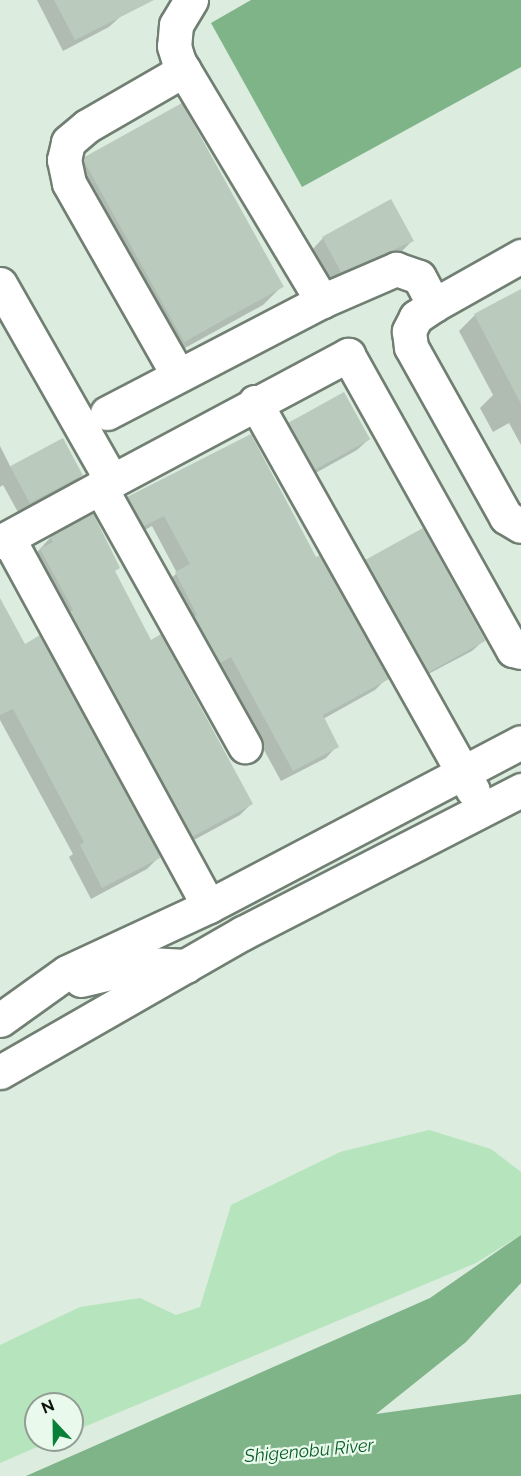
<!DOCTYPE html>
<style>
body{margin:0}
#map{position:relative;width:521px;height:1476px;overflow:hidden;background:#dcecde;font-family:Raleway,sans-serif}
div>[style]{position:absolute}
.green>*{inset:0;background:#b6e4bd}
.water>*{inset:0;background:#7fb388}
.shadow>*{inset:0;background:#0003}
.building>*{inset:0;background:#bacabc;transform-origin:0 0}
.roads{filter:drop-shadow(2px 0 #717f73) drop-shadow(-2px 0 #717f73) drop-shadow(0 2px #717f73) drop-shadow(0 -2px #717f73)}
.minor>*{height:33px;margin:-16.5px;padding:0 16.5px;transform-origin:16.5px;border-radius:16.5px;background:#fff}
span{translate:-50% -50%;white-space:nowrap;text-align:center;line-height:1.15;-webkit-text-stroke:4.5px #e9f9eb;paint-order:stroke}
.water-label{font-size:18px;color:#095c27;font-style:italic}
.north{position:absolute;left:24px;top:1392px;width:60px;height:60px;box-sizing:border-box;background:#e9f9eb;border:2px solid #919d92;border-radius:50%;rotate:338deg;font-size:16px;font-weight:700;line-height:24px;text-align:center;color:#0d120d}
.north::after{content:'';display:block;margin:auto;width:21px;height:27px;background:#088038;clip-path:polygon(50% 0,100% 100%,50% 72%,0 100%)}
</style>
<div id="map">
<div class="green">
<div style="clip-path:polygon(429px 1130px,491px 1149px,521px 1172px,521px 1235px,476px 1263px,72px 1432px,72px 1404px,36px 1404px,36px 1440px,53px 1440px,0 1463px,0 1345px,80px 1307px,140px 1298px,176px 1315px,200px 1307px,231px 1205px,340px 1152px)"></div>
</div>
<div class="water">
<div style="clip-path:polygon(251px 0,521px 0,521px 67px,302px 187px,211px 23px)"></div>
<div style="clip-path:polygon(521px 1235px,521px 1283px,466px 1342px,376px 1414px,521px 1394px,521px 1476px,26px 1476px,430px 1298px)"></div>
</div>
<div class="shadow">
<div style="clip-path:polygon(37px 0,113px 0,121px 16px,109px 27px,63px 51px)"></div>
<div style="clip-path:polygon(84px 160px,281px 287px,263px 305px,165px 359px,66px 178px)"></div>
<div style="clip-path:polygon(323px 238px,412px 241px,401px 252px,330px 283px,312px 250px)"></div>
<div style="clip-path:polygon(521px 294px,521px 445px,509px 423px,493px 432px,480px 408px,493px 395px,459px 331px,475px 315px)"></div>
<div style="clip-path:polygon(289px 424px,369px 439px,357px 450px,303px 480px,278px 436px)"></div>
<div style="clip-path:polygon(0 446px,11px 468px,82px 475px,70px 487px,19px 514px,3px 485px,0 487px)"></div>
<div style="clip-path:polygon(128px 498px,315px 559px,387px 678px,375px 690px,323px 719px,337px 746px,326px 758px,281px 781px,219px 668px,164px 585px,177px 573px,152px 526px,132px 537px,116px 510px)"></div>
<div style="clip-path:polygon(92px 515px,114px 572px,150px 642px,251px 804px,240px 815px,181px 847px,29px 561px,50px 538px)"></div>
<div style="clip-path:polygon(365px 559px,484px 640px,472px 651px,415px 681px,353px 571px)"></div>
<div style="clip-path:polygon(0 601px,24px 646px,158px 858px,147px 869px,91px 899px,69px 857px,73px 854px,0 720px)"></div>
</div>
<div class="building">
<div style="clip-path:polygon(54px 0,154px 0,75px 40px)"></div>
<div style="left:182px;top:103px;width:210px;height:114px;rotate:61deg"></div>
<div style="clip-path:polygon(391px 199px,414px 241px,341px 272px,322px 237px)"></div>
<div style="clip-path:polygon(521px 289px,521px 404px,474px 314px)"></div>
<div style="left:344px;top:392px;width:54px;height:64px;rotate:61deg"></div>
<div style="clip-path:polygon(251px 434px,316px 557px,320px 555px,389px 679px,323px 715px,339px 747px,293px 771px,231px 657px,220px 663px,194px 617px,197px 615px,175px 572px,190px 564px,164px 516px,144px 526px,127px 497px)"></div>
<div style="left:63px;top:438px;width:42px;height:60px;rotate:62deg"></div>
<div style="clip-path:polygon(93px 513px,120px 568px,115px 571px,151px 640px,161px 634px,253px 804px,192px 837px,70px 612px,73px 610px,40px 549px,53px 542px,50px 536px)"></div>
<div style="left:423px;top:528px;width:129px;height:66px;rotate:61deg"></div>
<div style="clip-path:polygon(0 598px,25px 644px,40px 635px,159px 854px,160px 858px,102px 888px,80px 845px,84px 842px,13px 709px,0 715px)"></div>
</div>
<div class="roads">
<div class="minor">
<div style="left:191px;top:0;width:29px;rotate:121deg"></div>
<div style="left:176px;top:25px;width:21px;rotate:95deg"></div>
<div style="left:174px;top:46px;width:17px;rotate:73deg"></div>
<div style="left:179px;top:62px;width:279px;rotate:59.1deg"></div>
<div style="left:0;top:284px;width:227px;rotate:60.4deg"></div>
<div style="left:112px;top:481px;width:268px;rotate:-28.1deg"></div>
<div style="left:348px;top:355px;width:338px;rotate:60.8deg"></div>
<div style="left:513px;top:650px;width:8px;rotate:14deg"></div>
<div style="left:434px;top:305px;width:100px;rotate:-29.4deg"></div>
<div style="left:178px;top:375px;width:221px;rotate:-119.6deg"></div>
<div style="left:69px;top:183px;width:24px;rotate:-102deg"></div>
<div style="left:64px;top:160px;width:18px;rotate:-77deg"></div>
<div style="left:68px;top:142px;width:25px;rotate:-40deg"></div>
<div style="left:87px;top:126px;width:112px;rotate:-30deg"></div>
<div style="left:255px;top:402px;width:445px;rotate:60.7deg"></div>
<div style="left:107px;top:413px;width:242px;rotate:-27.5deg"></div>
<div style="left:322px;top:301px;width:81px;rotate:-23.4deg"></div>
<div style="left:396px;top:269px;width:24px;rotate:19deg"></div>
<div style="left:419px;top:277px;width:32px;rotate:62deg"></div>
<div style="left:434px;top:305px;width:22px;rotate:146deg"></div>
<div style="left:416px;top:317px;width:16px;rotate:117deg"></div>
<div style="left:409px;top:331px;width:16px;rotate:83deg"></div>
<div style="left:411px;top:347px;width:195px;rotate:60.8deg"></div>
<div style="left:506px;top:517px;width:17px;rotate:31deg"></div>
<div style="left:100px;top:487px;width:297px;rotate:60.8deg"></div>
<div style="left:8px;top:538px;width:419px;rotate:61.4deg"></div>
<div style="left:0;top:542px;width:128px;rotate:-28.6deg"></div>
<div style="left:81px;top:980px;width:69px;rotate:-13.4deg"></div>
<div style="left:148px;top:964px;width:38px;rotate:3deg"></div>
<div style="left:0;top:1020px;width:82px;rotate:-35.6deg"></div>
<div style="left:67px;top:972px;width:157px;rotate:-24.9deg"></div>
<div style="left:209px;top:906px;width:352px;rotate:-27.7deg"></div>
<div style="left:0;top:1072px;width:280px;rotate:-29.8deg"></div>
<div style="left:243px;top:933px;width:313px;rotate:-27.2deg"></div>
</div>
</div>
<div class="water-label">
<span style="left:309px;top:1451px;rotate:-5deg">Shigenobu River</span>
</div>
<div class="north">N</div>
</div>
